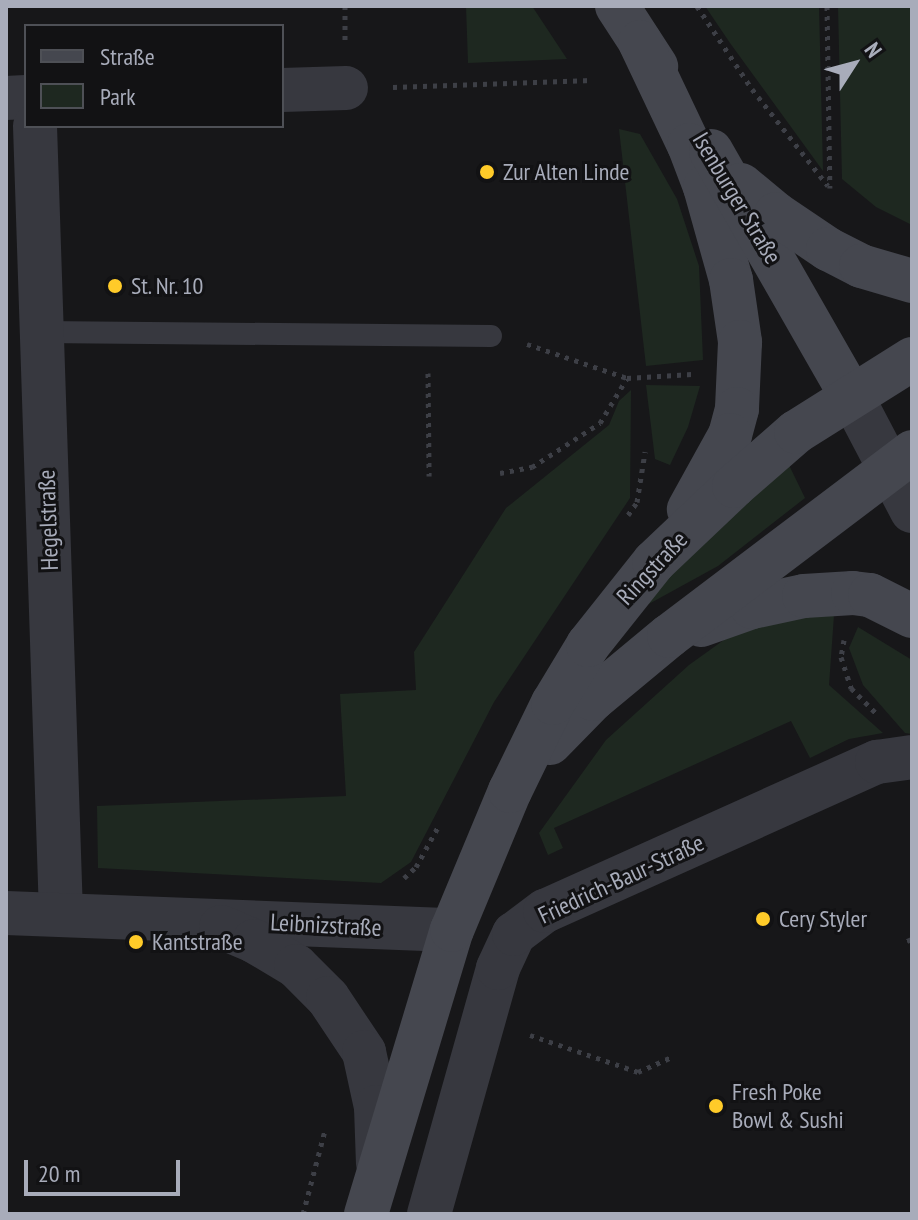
<!DOCTYPE html>
<meta charset="utf-8">
<style>
body{margin:0}
#map{position:relative;width:918px;height:1220px;overflow:hidden;background:#171719;font-family:"PT Sans Narrow",sans-serif}
div>[style]{position:absolute}
.green>*{inset:0;background:#1e2820}
.path>*{height:5px;margin-top:-2.5px;transform-origin:0;background:repeating-linear-gradient(90deg,#3d3f46 0 4px,transparent 0 10px)}
.service>*{height:22px;margin:-11px;padding:0 11px;transform-origin:11px;border-radius:11px;background:#37383f}
.minor>*{height:44px;margin:-22px;padding:0 22px;transform-origin:22px;border-radius:22px;background:#37383f}
.tertiary>*{height:44px;margin:-22px;padding:0 22px;transform-origin:22px;border-radius:22px;background:#37383f}
.secondary>*{height:44px;margin:-22px;padding:0 22px;transform-origin:22px;border-radius:22px;background:#45474f}
.dots>*{width:22px;height:22px;translate:-50% -50%;box-sizing:border-box;border:4px solid #121214;border-radius:50%}
span{translate:-50% -50%;white-space:nowrap;text-align:center;line-height:1.15;-webkit-text-stroke:6px #121214;paint-order:stroke}
.poi-label{font-size:24px;color:#a8acba}
.left{translate:0 -50%;text-align:left}
.street-label{font-size:24px;color:#a8acba}
.frame{position:absolute;inset:0;border:8px solid #a8acba;pointer-events:none}
.legend{position:absolute;left:24px;top:24px;width:260px;height:104px;box-sizing:border-box;background:#121214;border:2px solid #4e5056;margin:0;padding:10px 14px;list-style:none;font-size:24px;color:#a8acba}
.legend li{display:flex;align-items:center;gap:16px;height:40px}
.legend b{width:40px;border:2px solid #4e5056}
.north{position:absolute;left:814px;top:24px;width:80px;height:80px;-webkit-text-stroke:6px #121214;paint-order:stroke;rotate:54deg;font-size:22px;font-weight:700;line-height:32px;text-align:center;color:#a8acba}
.north::after{content:'';display:block;margin:auto;width:28px;height:36px;background:#a8acba;clip-path:polygon(50% 0,100% 100%,50% 72%,0 100%)}
.scale{position:absolute;left:24px;top:1160px;width:156px;height:36px;box-sizing:border-box;border:4px solid #a8acba;border-top:0;padding-left:10px;font-size:24px;line-height:28px;white-space:nowrap;color:#a8acba;-webkit-text-stroke:6px #121214;paint-order:stroke}
</style>
<div id="map">
<div class="green">
<div style="clip-path:polygon(466px 6px,532px 6px,567px 59px,468px 63px)"></div>
<div style="clip-path:polygon(705px 6px,819px 6px,823px 171px,730px 43px)"></div>
<div style="clip-path:polygon(838px 6px,912px 6px,912px 225px,876px 207px,842px 179px)"></div>
<div style="clip-path:polygon(619px 129px,640px 134px,677px 199px,699px 266px,703px 360px,646px 366px)"></div>
<div style="clip-path:polygon(646px 385px,700px 386px,688px 427px,670px 465px,655px 459px)"></div>
<div style="clip-path:polygon(631px 390px,630px 498px,494px 702px,411px 862px,381px 883px,98px 868px,97px 806px,346px 796px,340px 694px,416px 690px,414px 652px,506px 508px,609px 425px,619px 401px)"></div>
<div style="clip-path:polygon(788px 463px,805px 498px,718px 566px,647px 605px,679px 553px)"></div>
<div style="clip-path:polygon(834px 615px,829px 685px,883px 733px,849px 739px,810px 758px,791px 721px,554px 828px,563px 848px,548px 855px,539px 833px,606px 740px,689px 665px,753px 619px)"></div>
<div style="clip-path:polygon(858px 627px,912px 660px,912px 734px,905px 733px,863px 685px,849px 648px)"></div>
</div>
<div class="path">
<div style="left:345px;top:6px;width:35px;rotate:90deg"></div>
<div style="left:697px;top:6px;width:100px;rotate:56.5deg"></div>
<div style="left:752px;top:89px;width:123px;rotate:51.9deg"></div>
<div style="left:827px;top:6px;width:182px;rotate:89.1deg"></div>
<div style="left:393px;top:87px;width:199px;rotate:-2deg"></div>
<div style="left:527px;top:344px;width:106px;rotate:18.8deg"></div>
<div style="left:627px;top:378px;width:65px;rotate:-3.5deg"></div>
<div style="left:428px;top:373px;width:103px;rotate:89.4deg"></div>
<div style="left:500px;top:473px;width:33px;rotate:-11deg"></div>
<div style="left:532px;top:467px;width:81px;rotate:-32.9deg"></div>
<div style="left:600px;top:423px;width:52px;rotate:-59deg"></div>
<div style="left:628px;top:515px;width:16px;rotate:-55deg"></div>
<div style="left:637px;top:502px;width:51px;rotate:-80.9deg"></div>
<div style="left:844px;top:640px;width:17px;rotate:100deg"></div>
<div style="left:841px;top:657px;width:33px;rotate:72deg"></div>
<div style="left:851px;top:688px;width:37px;rotate:45deg"></div>
<div style="left:404px;top:878px;width:16px;rotate:-43deg"></div>
<div style="left:416px;top:867px;width:46px;rotate:-61.2deg"></div>
<div style="left:907px;top:941px;width:5px;rotate:-22deg"></div>
<div style="left:530px;top:1035px;width:114px;rotate:18.9deg"></div>
<div style="left:638px;top:1072px;width:36px;rotate:-24deg"></div>
<div style="left:303px;top:1214px;width:87px;rotate:-75.3deg"></div>
</div>
<div class="service">
<div style="left:41px;top:332px;width:450px;rotate:0.5deg"></div>
</div>
<div class="minor">
<div style="left:282px;top:90px;width:64px;rotate:-1.8deg"></div>
<div style="left:6px;top:98px;width:20px;rotate:-3deg"></div>
<div style="left:35px;top:126px;width:787px;rotate:88.11deg"></div>
<div style="left:6px;top:913px;width:446px;rotate:2.2deg"></div>
<div style="left:221px;top:927px;width:36px;rotate:23deg"></div>
<div style="left:254px;top:941px;width:49px;rotate:30.8deg"></div>
<div style="left:296px;top:966px;width:45px;rotate:45deg"></div>
<div style="left:328px;top:998px;width:65px;rotate:56.3deg"></div>
<div style="left:364px;top:1052px;width:56px;rotate:77.7deg"></div>
<div style="left:376px;top:1107px;width:56px;rotate:88deg"></div>
<div style="left:429px;top:1214px;width:255px;rotate:-74.3deg"></div>
<div style="left:498px;top:968px;width:38px;rotate:-65deg"></div>
<div style="left:514px;top:934px;width:39px;rotate:-37deg"></div>
<div style="left:545px;top:911px;width:364px;rotate:-24.2deg"></div>
<div style="left:877px;top:762px;width:35px;rotate:-8deg"></div>
</div>
<div class="tertiary">
<div style="left:851px;top:395px;width:131px;rotate:62.3deg"></div>
</div>
<div class="secondary">
<div style="left:617px;top:6px;width:72px;rotate:57deg"></div>
<div style="left:640px;top:42px;width:114px;rotate:64.6deg"></div>
<div style="left:689px;top:145px;width:45px;rotate:69.1deg"></div>
<div style="left:705px;top:187px;width:97px;rotate:74.4deg"></div>
<div style="left:731px;top:280px;width:63px;rotate:81.7deg"></div>
<div style="left:740px;top:342px;width:67px;rotate:92.6deg"></div>
<div style="left:737px;top:409px;width:27px;rotate:105deg"></div>
<div style="left:730px;top:435px;width:85px;rotate:119deg"></div>
<div style="left:711px;top:151px;width:281px;rotate:60.2deg"></div>
<div style="left:741px;top:185px;width:45px;rotate:39.6deg"></div>
<div style="left:776px;top:214px;width:63px;rotate:33.9deg"></div>
<div style="left:828px;top:249px;width:37px;rotate:27deg"></div>
<div style="left:861px;top:266px;width:53px;rotate:16.4deg"></div>
<div style="left:701px;top:625px;width:54px;rotate:-19.4deg"></div>
<div style="left:752px;top:607px;width:53px;rotate:-11.9deg"></div>
<div style="left:804px;top:596px;width:49px;rotate:-3.5deg"></div>
<div style="left:853px;top:593px;width:17px;rotate:7deg"></div>
<div style="left:870px;top:595px;width:47px;rotate:26.6deg"></div>
<div style="left:550px;top:743px;width:62px;rotate:-45.7deg"></div>
<div style="left:593px;top:699px;width:99px;rotate:-39.7deg"></div>
<div style="left:669px;top:636px;width:305px;rotate:-37.1deg"></div>
<div style="left:366px;top:1214px;width:297px;rotate:-73.2deg"></div>
<div style="left:452px;top:930px;width:151px;rotate:-67.4deg"></div>
<div style="left:510px;top:791px;width:98px;rotate:-64deg"></div>
<div style="left:553px;top:703px;width:68px;rotate:-58.9deg"></div>
<div style="left:588px;top:645px;width:106px;rotate:-51.5deg"></div>
<div style="left:654px;top:562px;width:110px;rotate:-43.5deg"></div>
<div style="left:734px;top:486px;width:82px;rotate:-41.1deg"></div>
<div style="left:796px;top:432px;width:137px;rotate:-32.2deg"></div>
</div>
<div class="dots">
<div style="left:487px;top:172px;background:#ffcb29"></div>
<div style="left:115px;top:286px;background:#ffcb29"></div>
<div style="left:763px;top:919px;background:#ffcb29"></div>
<div style="left:136px;top:942px;background:#ffcb29"></div>
<div style="left:716px;top:1106px;background:#ffcb29"></div>
</div>
<div class="poi-label">
<span class="left" style="left:503px;top:172px">Zur Alten Linde</span>
<span class="left" style="left:131px;top:286px">St. Nr. 10</span>
<span class="left" style="left:779px;top:919px">Cery Styler</span>
<span class="left" style="left:152px;top:942px">Kantstraße</span>
<span class="left" style="left:732px;top:1106px">Fresh Poke<br>Bowl &amp; Sushi</span>
</div>
<div class="street-label">
<span style="left:737px;top:198px;rotate:59deg">Isenburger Straße</span>
<span style="left:48px;top:520px;rotate:-92deg">Hegelstraße</span>
<span style="left:652px;top:568px;rotate:-47deg">Ringstraße</span>
<span style="left:621px;top:879px;rotate:-25deg">Friedrich-Baur-Straße</span>
<span style="left:326px;top:925px;rotate:3deg">Leibnizstraße</span>
</div>
<div class="frame"></div>
<ul class="legend">
<li><b style="height:10px;background:#45474f"></b>Straße</li>
<li><b style="height:22px;background:#1e2820"></b>Park</li>
</ul>
<div class="north">N</div>
<div class="scale">20 m</div>
</div>
